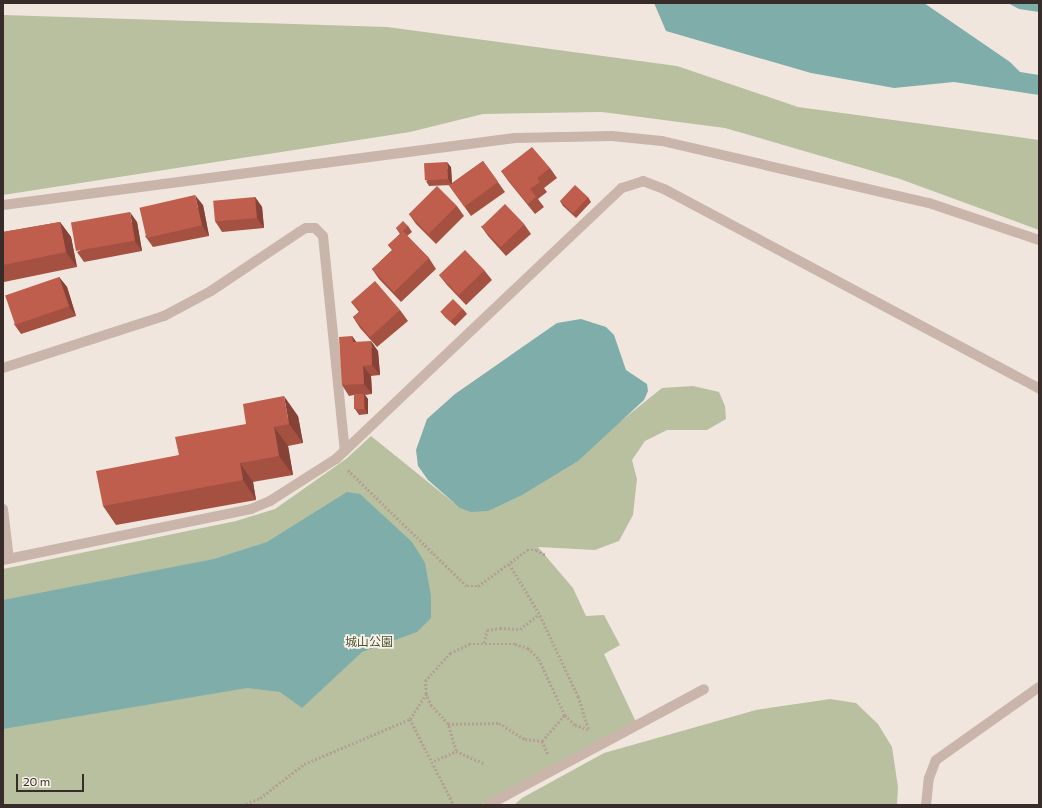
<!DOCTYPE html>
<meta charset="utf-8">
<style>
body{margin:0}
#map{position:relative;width:1042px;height:808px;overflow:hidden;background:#f1e6de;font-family:Commissioner,"Noto Sans JP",sans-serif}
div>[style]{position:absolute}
.green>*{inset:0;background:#b8c09f}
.water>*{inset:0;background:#7eadaa}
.path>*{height:2.5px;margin-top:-1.25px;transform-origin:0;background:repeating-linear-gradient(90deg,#b59f95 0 2px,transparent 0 4px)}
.street>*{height:10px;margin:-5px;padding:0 5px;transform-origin:5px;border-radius:5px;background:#c9b5aa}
.wall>*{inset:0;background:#a55142}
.shaded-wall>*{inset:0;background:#864236}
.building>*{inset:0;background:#c05e4d;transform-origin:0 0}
span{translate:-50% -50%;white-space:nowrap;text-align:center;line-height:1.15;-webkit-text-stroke:3.5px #f9f1ea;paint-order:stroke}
.park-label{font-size:12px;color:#4a542e}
.frame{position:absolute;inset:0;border:4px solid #372c29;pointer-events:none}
.scale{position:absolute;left:16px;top:774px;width:68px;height:18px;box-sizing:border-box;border:2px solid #372c29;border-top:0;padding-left:5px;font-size:12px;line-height:14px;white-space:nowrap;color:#372c29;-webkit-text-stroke:3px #f9f1ea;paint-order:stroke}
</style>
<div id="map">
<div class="green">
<div style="clip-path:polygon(3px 15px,387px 27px,677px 66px,798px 107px,1039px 140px,1039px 230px,900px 179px,725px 128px,602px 112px,483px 114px,410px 132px,3px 195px)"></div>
<div style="clip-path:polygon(693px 386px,719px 392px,725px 406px,726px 419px,707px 430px,667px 430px,645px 441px,632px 460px,637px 479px,633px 515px,619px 541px,595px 550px,538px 547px,573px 588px,586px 616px,604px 615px,620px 645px,604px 654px,636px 722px,480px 805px,3px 805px,3px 569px,236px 521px,275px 509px,346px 459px,371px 436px,454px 503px,621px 421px,662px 388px)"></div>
<div style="clip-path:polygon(830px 699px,856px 703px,878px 724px,892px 747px,898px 787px,897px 805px,514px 805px,522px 798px,604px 753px,756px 710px)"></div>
</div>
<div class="water">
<div style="clip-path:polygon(654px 3px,924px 3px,1010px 62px,1020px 72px,1039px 75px,1039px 95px,954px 82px,894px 88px,811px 73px,666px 31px)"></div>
<div style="clip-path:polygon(1008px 3px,1039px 3px,1039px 12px,1019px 9px)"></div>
<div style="clip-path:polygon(581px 319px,606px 327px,614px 335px,626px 370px,647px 384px,648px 391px,644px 400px,578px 461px,522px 495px,488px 511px,471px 512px,460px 508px,428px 480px,418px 466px,416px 450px,427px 419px,455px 394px,557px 323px)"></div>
<div style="clip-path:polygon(347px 492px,360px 494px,412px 542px,425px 563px,431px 596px,431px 618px,417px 632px,362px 652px,302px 708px,280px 692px,247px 688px,3px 729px,3px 600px,214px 559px,267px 542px)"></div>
</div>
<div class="path">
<div style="left:348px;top:470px;width:166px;rotate:44.3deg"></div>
<div style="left:467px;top:586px;width:11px"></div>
<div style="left:478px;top:586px;width:61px;rotate:-36.3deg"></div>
<div style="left:527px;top:550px;width:9px"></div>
<div style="left:536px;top:550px;width:11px;rotate:27deg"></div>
<div style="left:484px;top:643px;width:13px;rotate:-77deg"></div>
<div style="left:487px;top:630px;width:13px;rotate:-9deg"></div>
<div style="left:500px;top:628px;width:20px;rotate:3deg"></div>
<div style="left:520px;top:629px;width:24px;rotate:-38deg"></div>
<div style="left:410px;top:719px;width:97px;rotate:62.9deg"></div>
<div style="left:448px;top:724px;width:51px;rotate:-1.1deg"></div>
<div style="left:499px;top:723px;width:31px;rotate:32deg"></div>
<div style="left:525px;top:739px;width:17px;rotate:7deg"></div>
<div style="left:542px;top:741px;width:35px;rotate:-49deg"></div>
<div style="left:542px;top:741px;width:14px;rotate:65deg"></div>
<div style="left:456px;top:751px;width:32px;rotate:24deg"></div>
<div style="left:434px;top:761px;width:24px;rotate:-24deg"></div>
<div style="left:456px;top:751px;width:28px;rotate:-107deg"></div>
<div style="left:448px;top:724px;width:25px;rotate:-133deg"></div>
<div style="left:431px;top:706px;width:13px;rotate:-113deg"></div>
<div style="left:426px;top:694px;width:13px;rotate:-94deg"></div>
<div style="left:425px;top:681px;width:38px;rotate:-48deg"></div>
<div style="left:450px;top:653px;width:21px;rotate:-25deg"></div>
<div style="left:469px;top:644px;width:46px"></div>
<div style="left:515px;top:644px;width:14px;rotate:17deg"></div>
<div style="left:528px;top:648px;width:16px;rotate:45deg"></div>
<div style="left:539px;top:659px;width:62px;rotate:65.1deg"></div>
<div style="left:565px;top:715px;width:14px;rotate:45deg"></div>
<div style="left:575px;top:725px;width:14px;rotate:17deg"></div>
<div style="left:588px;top:729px;width:34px;rotate:-107deg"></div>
<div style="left:578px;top:697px;width:92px;rotate:-115.2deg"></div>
<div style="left:539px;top:614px;width:58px;rotate:-121deg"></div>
<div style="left:242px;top:805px;width:19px;rotate:-21deg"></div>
<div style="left:260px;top:798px;width:56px;rotate:-37.7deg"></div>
<div style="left:304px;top:764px;width:115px;rotate:-23deg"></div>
<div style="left:410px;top:719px;width:30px;rotate:-57deg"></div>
</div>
<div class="street">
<div style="left:3px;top:205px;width:516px;rotate:-7.46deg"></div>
<div style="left:515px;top:138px;width:97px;rotate:-1.2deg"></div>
<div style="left:612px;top:136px;width:50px;rotate:5.7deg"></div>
<div style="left:662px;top:141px;width:274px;rotate:13.1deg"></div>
<div style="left:929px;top:203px;width:116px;rotate:18.6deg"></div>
<div style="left:3px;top:368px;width:169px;rotate:-17.9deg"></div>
<div style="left:164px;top:316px;width:53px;rotate:-28deg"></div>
<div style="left:211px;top:291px;width:106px;rotate:-33.8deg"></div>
<div style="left:299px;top:232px;width:8px;rotate:-30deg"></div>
<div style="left:306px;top:228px;width:9px"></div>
<div style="left:315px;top:228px;width:11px;rotate:45deg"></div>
<div style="left:323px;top:236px;width:216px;rotate:84.2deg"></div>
<div style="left:3px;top:509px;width:50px;rotate:83.2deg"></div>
<div style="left:3px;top:560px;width:253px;rotate:-11.6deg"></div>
<div style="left:251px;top:509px;width:21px;rotate:-23deg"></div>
<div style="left:270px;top:501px;width:78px;rotate:-32.5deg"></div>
<div style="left:336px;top:459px;width:394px;rotate:-43.5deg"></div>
<div style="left:622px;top:188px;width:22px;rotate:-18deg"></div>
<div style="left:643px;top:181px;width:22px;rotate:21deg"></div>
<div style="left:664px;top:189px;width:425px;rotate:28deg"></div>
<div style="left:488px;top:805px;width:245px;rotate:-28.2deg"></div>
<div style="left:926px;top:805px;width:27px;rotate:-84deg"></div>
<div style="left:929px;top:778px;width:19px;rotate:-69deg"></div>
<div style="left:936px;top:760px;width:126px;rotate:-35.3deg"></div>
</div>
<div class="wall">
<div style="clip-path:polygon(483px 161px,505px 192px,471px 216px,449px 185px,450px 185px,429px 186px,426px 181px,451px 167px,452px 183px)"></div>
<div style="clip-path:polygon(550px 168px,557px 178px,544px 188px,547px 192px,538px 199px,544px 207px,535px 214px,509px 182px,501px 171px)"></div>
<div style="clip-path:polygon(255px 197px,262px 207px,264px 228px,222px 232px,215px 221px)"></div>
<div style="clip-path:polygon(588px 197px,591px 202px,576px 218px,563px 206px,560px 201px)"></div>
<div style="clip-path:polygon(203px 205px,209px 236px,153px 247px,145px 236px)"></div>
<div style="clip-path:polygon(457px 206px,464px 216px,436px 244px,416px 224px,409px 214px)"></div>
<div style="clip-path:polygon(60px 222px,71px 237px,77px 267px,4px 282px,3px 281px,3px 232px)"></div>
<div style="clip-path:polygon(137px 222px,142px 251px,84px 262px,77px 252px)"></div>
<div style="clip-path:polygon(524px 224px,531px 234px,506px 256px,488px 236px,481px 226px)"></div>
<div style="clip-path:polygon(408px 226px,412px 232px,407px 236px,429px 258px,436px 269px,401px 302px,379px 279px,372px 269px,392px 250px,388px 245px,400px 234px,396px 228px)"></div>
<div style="clip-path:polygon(484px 270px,492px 280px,466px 305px,447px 285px,439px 275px)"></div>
<div style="clip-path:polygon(59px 277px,67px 287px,76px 316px,21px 334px,14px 324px)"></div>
<div style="clip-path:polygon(351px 302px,400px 310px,408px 321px,377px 347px,360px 328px,353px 317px,359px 312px)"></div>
<div style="clip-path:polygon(463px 309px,467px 314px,455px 326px,445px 317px,441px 312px)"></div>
<div style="clip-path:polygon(352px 336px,356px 342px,378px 351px,380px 375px,371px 376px,372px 394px,365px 395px,368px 399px,368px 414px,359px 415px,355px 409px,354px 395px,349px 396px,342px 385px)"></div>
<div style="clip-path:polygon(298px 416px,303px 443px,288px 446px,293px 475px,253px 482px,256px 500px,116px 525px,103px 506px,179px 455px)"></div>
</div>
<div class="shaded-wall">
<div style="clip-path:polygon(447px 162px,451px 167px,452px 185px,448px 179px)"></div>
<div style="clip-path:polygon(195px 195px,203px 205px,209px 236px,202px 225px)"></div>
<div style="clip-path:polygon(255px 197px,262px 207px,264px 228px,257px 218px)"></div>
<div style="clip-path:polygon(130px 212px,137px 222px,142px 251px,135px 241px)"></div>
<div style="clip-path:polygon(60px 222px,71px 237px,77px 267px,66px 252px)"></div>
<div style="clip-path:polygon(59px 277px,67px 287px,76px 316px,69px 306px)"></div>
<div style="clip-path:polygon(352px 336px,360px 347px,353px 342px)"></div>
<div style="clip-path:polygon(371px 341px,378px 351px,380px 375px,372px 365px)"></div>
<div style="clip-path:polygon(363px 366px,371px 376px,372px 394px,364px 384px)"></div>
<div style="clip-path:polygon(364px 394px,368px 399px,368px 414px,365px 409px)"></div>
<div style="clip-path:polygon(284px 396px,298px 416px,303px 443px,289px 424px)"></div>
<div style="clip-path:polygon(274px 427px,288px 446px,293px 475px,279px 456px)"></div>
<div style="clip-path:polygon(240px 463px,253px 482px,256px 500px,243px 480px)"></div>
</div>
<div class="building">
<div style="clip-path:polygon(532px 147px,550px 168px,537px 178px,540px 182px,530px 189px,536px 197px,528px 204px,501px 171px)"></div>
<div style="left:483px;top:161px;width:26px;height:42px;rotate:54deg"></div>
<div style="left:447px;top:162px;width:17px;height:23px;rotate:87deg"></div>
<div style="left:575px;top:185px;width:18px;height:22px;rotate:43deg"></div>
<div style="left:437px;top:186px;width:28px;height:40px;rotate:45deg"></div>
<div style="left:195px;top:195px;width:31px;height:57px;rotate:77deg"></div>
<div style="left:255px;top:197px;width:21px;height:42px;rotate:85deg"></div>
<div style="left:505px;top:204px;width:28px;height:33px;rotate:46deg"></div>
<div style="left:130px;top:212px;width:29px;height:60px;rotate:80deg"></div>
<div style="left:403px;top:221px;width:7px;height:10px;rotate:45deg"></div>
<div style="clip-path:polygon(60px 222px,66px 252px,3px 265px,3px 232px)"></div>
<div style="clip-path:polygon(403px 231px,429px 258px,394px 292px,372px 269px,393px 250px,388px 245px)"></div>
<div style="left:465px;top:250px;width:28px;height:36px;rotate:46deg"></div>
<div style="left:59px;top:277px;width:31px;height:57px;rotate:71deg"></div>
<div style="clip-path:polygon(375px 281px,400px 310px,370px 337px,353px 317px,360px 311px,351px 302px)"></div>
<div style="left:453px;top:299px;width:14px;height:18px;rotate:45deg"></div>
<div style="clip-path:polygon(352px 336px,353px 342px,371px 341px,372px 365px,363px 366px,364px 384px,342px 385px,339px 337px)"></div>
<div style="left:354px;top:394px;width:10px;height:15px"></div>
<div style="clip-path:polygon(284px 396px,289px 424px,274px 427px,279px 456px,240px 463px,243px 480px,103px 506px,96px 471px,179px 455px,175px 437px,246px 424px,243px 404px)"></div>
</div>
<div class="park-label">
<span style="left:369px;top:642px">城山公園</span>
</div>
<div class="frame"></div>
<div class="scale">20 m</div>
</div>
